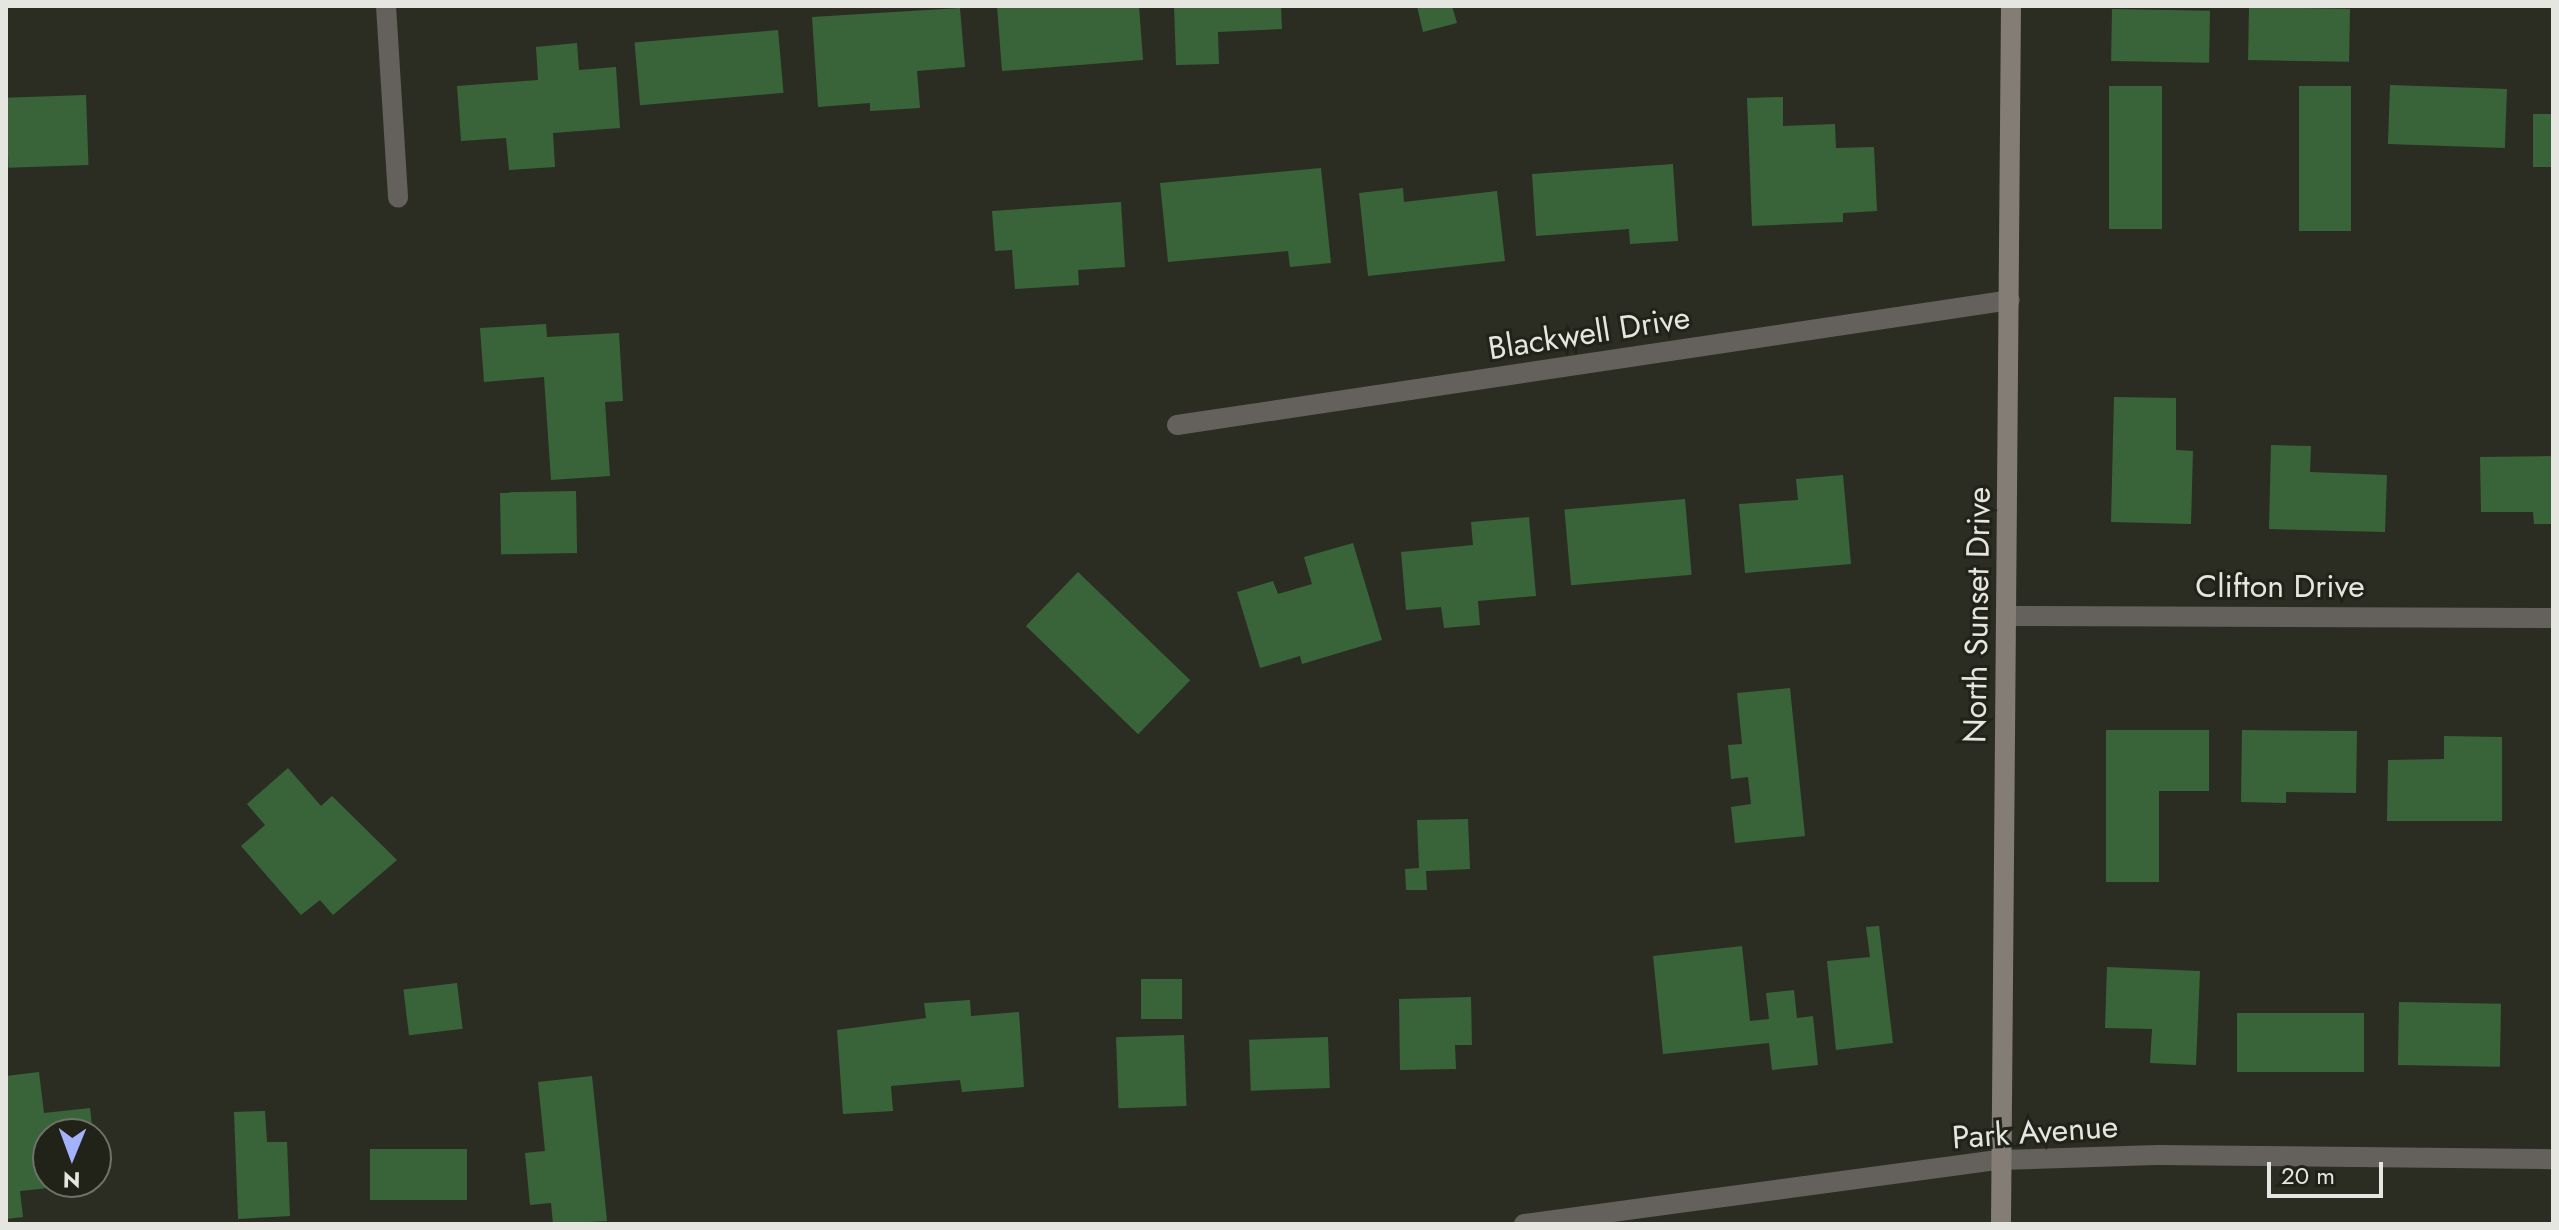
<!DOCTYPE html>
<style>
body{margin:0}
#map{position:relative;width:2559px;height:1230px;overflow:hidden;background:#2c2d22;font-family:Jost,sans-serif}
div>[style]{position:absolute}
.building>*{inset:0;background:#396439;transform-origin:0 0}
.minor>*{height:20px;margin:-10px;padding:0 10px;transform-origin:10px;border-radius:10px;background:#64605b}
.tertiary>*{height:20px;margin:-10px;padding:0 10px;transform-origin:10px;border-radius:10px;background:#64605b}
.secondary>*{height:20px;margin:-10px;padding:0 10px;transform-origin:10px;border-radius:10px;background:#837d76}
span{translate:-50% -50%;white-space:nowrap;text-align:center;line-height:1.15;-webkit-text-stroke:6px #222318;paint-order:stroke}
.street-label{font-size:32px;color:#e5e6df}
.frame{position:absolute;inset:0;border:8px solid #e5e6df;pointer-events:none}
.north{position:absolute;left:32px;top:1118px;width:80px;height:80px;box-sizing:border-box;background:#222318;border:2px solid #707168;border-radius:50%;rotate:181deg;font-size:22px;font-weight:700;line-height:32px;text-align:center;color:#e5e6df}
.north::after{content:'';display:block;margin:auto;width:28px;height:36px;background:#a4b2fc;clip-path:polygon(50% 0,100% 100%,50% 72%,0 100%)}
.scale{position:absolute;left:2267px;top:1162px;width:116px;height:36px;box-sizing:border-box;border:4px solid #e5e6df;border-top:0;padding-left:10px;font-size:24px;line-height:28px;white-space:nowrap;color:#e5e6df;-webkit-text-stroke:6px #222318;paint-order:stroke}
</style>
<div id="map">
<div class="building">
<div style="clip-path:polygon(997px 6px,1139px 6px,1143px 60px,1002px 71px)"></div>
<div style="clip-path:polygon(1174px 6px,1281px 6px,1282px 29px,1218px 32px,1219px 64px,1176px 65px)"></div>
<div style="clip-path:polygon(1417px 6px,1452px 6px,1457px 23px,1423px 32px)"></div>
<div style="left:2249px;top:7px;width:101px;height:53px;rotate:1deg"></div>
<div style="clip-path:polygon(960px 8px,965px 67px,917px 71px,920px 108px,870px 111px,870px 103px,818px 107px,812px 17px)"></div>
<div style="left:2112px;top:9px;width:98px;height:52px;rotate:1deg"></div>
<div style="left:778px;top:30px;width:63px;height:144px;rotate:85deg"></div>
<div style="clip-path:polygon(577px 43px,579px 70px,616px 67px,620px 128px,553px 133px,555px 167px,509px 170px,506px 138px,461px 141px,457px 86px,538px 80px,536px 47px)"></div>
<div style="left:2390px;top:85px;width:117px;height:59px;rotate:2deg"></div>
<div style="left:2109px;top:86px;width:53px;height:143px"></div>
<div style="left:2299px;top:86px;width:52px;height:145px"></div>
<div style="left:86px;top:95px;width:70px;height:80px;rotate:88deg"></div>
<div style="clip-path:polygon(1783px 97px,1783px 126px,1835px 124px,1836px 148px,1874px 147px,1877px 211px,1843px 213px,1843px 222px,1752px 226px,1747px 98px)"></div>
<div style="left:2533px;top:114px;width:20px;height:53px"></div>
<div style="clip-path:polygon(1673px 164px,1678px 241px,1630px 244px,1629px 229px,1536px 236px,1532px 174px)"></div>
<div style="clip-path:polygon(1321px 168px,1331px 263px,1290px 267px,1288px 251px,1168px 262px,1160px 183px)"></div>
<div style="clip-path:polygon(1403px 188px,1404px 202px,1497px 191px,1505px 261px,1368px 276px,1359px 193px)"></div>
<div style="clip-path:polygon(1121px 202px,1125px 267px,1078px 270px,1079px 285px,1015px 289px,1012px 250px,995px 251px,992px 211px)"></div>
<div style="clip-path:polygon(546px 324px,547px 337px,619px 333px,623px 401px,605px 402px,610px 476px,551px 480px,544px 377px,484px 382px,480px 328px)"></div>
<div style="clip-path:polygon(2114px 397px,2176px 398px,2176px 450px,2193px 451px,2191px 524px,2111px 522px)"></div>
<div style="clip-path:polygon(2271px 445px,2311px 446px,2310px 472px,2387px 475px,2385px 532px,2269px 529px)"></div>
<div style="clip-path:polygon(2553px 456px,2553px 524px,2534px 524px,2533px 512px,2481px 512px,2480px 457px)"></div>
<div style="clip-path:polygon(1843px 475px,1851px 564px,1745px 573px,1739px 504px,1798px 500px,1796px 479px)"></div>
<div style="left:576px;top:491px;width:62px;height:76px;rotate:89deg"></div>
<div style="left:1685px;top:499px;width:76px;height:121px;rotate:85deg"></div>
<div style="clip-path:polygon(1529px 517px,1536px 596px,1478px 601px,1480px 625px,1444px 628px,1441px 607px,1406px 610px,1401px 552px,1473px 545px,1471px 522px)"></div>
<div style="clip-path:polygon(1353px 543px,1382px 640px,1302px 664px,1300px 656px,1260px 668px,1237px 592px,1273px 581px,1278px 594px,1312px 584px,1304px 557px)"></div>
<div style="left:1078px;top:572px;width:156px;height:75px;rotate:44deg"></div>
<div style="clip-path:polygon(1790px 688px,1805px 836px,1735px 843px,1731px 807px,1751px 804px,1748px 777px,1731px 779px,1728px 745px,1742px 744px,1737px 693px)"></div>
<div style="clip-path:polygon(2106px 730px,2209px 730px,2209px 791px,2159px 791px,2159px 882px,2106px 882px)"></div>
<div style="clip-path:polygon(2242px 730px,2357px 731px,2356px 793px,2286px 792px,2286px 803px,2241px 802px)"></div>
<div style="clip-path:polygon(2444px 736px,2502px 737px,2502px 821px,2387px 821px,2388px 760px,2444px 759px)"></div>
<div style="clip-path:polygon(288px 768px,321px 806px,332px 796px,397px 860px,333px 915px,320px 900px,301px 915px,241px 846px,265px 825px,247px 804px)"></div>
<div style="clip-path:polygon(1468px 819px,1470px 869px,1426px 871px,1427px 890px,1406px 890px,1405px 869px,1419px 868px,1417px 820px)"></div>
<div style="clip-path:polygon(1879px 926px,1893px 1043px,1836px 1050px,1827px 961px,1870px 957px,1866px 927px)"></div>
<div style="clip-path:polygon(1742px 946px,1750px 1021px,1769px 1019px,1766px 993px,1794px 990px,1797px 1018px,1813px 1016px,1818px 1065px,1772px 1070px,1769px 1043px,1663px 1054px,1653px 956px)"></div>
<div style="clip-path:polygon(2107px 967px,2200px 971px,2196px 1065px,2150px 1063px,2152px 1029px,2105px 1028px)"></div>
<div style="left:1141px;top:979px;width:41px;height:40px"></div>
<div style="left:457px;top:983px;width:46px;height:54px;rotate:83deg"></div>
<div style="clip-path:polygon(1471px 997px,1472px 1045px,1455px 1045px,1456px 1069px,1400px 1070px,1399px 999px)"></div>
<div style="clip-path:polygon(970px 1000px,971px 1016px,1019px 1012px,1024px 1087px,962px 1092px,960px 1080px,891px 1086px,893px 1111px,843px 1114px,837px 1030px,926px 1018px,924px 1003px)"></div>
<div style="left:2399px;top:1002px;width:102px;height:63px;rotate:1deg"></div>
<div style="left:2237px;top:1013px;width:127px;height:59px"></div>
<div style="left:1184px;top:1035px;width:71px;height:68px;rotate:88deg"></div>
<div style="left:1328px;top:1037px;width:51px;height:79px;rotate:88deg"></div>
<div style="clip-path:polygon(39px 1072px,44px 1113px,90px 1108px,93px 1134px,48px 1134px,48px 1182px,86px 1184px,20px 1191px,23px 1217px,6px 1219px,6px 1076px)"></div>
<div style="clip-path:polygon(592px 1076px,607px 1221px,553px 1224px,551px 1203px,530px 1205px,525px 1153px,545px 1151px,538px 1082px)"></div>
<div style="clip-path:polygon(265px 1111px,267px 1142px,287px 1142px,290px 1216px,238px 1219px,234px 1112px)"></div>
<div style="left:467px;top:1149px;width:51px;height:97px;rotate:90deg"></div>
</div>
<div class="minor">
<div style="left:386px;top:6px;width:192px;rotate:86.4deg"></div>
<div style="left:1177px;top:425px;width:842px;rotate:-8.53deg"></div>
<div style="left:2007px;top:616px;width:546px;rotate:0.21deg"></div>
<div style="left:2000px;top:1160px;width:157px;rotate:-1.8deg"></div>
<div style="left:2157px;top:1155px;width:396px;rotate:0.6deg"></div>
</div>
<div class="tertiary">
<div style="left:1524px;top:1224px;width:480px;rotate:-7.7deg"></div>
</div>
<div class="secondary">
<div style="left:2001px;top:1224px;width:1218px;rotate:-89.53deg"></div>
</div>
<div class="street-label">
<span style="left:1589px;top:333px;rotate:-9deg">Blackwell Drive</span>
<span style="left:2280px;top:586px">Clifton Drive</span>
<span style="left:1977px;top:615px;rotate:-89deg">North Sunset Drive</span>
<span style="left:2035px;top:1132px;rotate:-4deg">Park Avenue</span>
</div>
<div class="frame"></div>
<div class="north">N</div>
<div class="scale">20 m</div>
</div>
